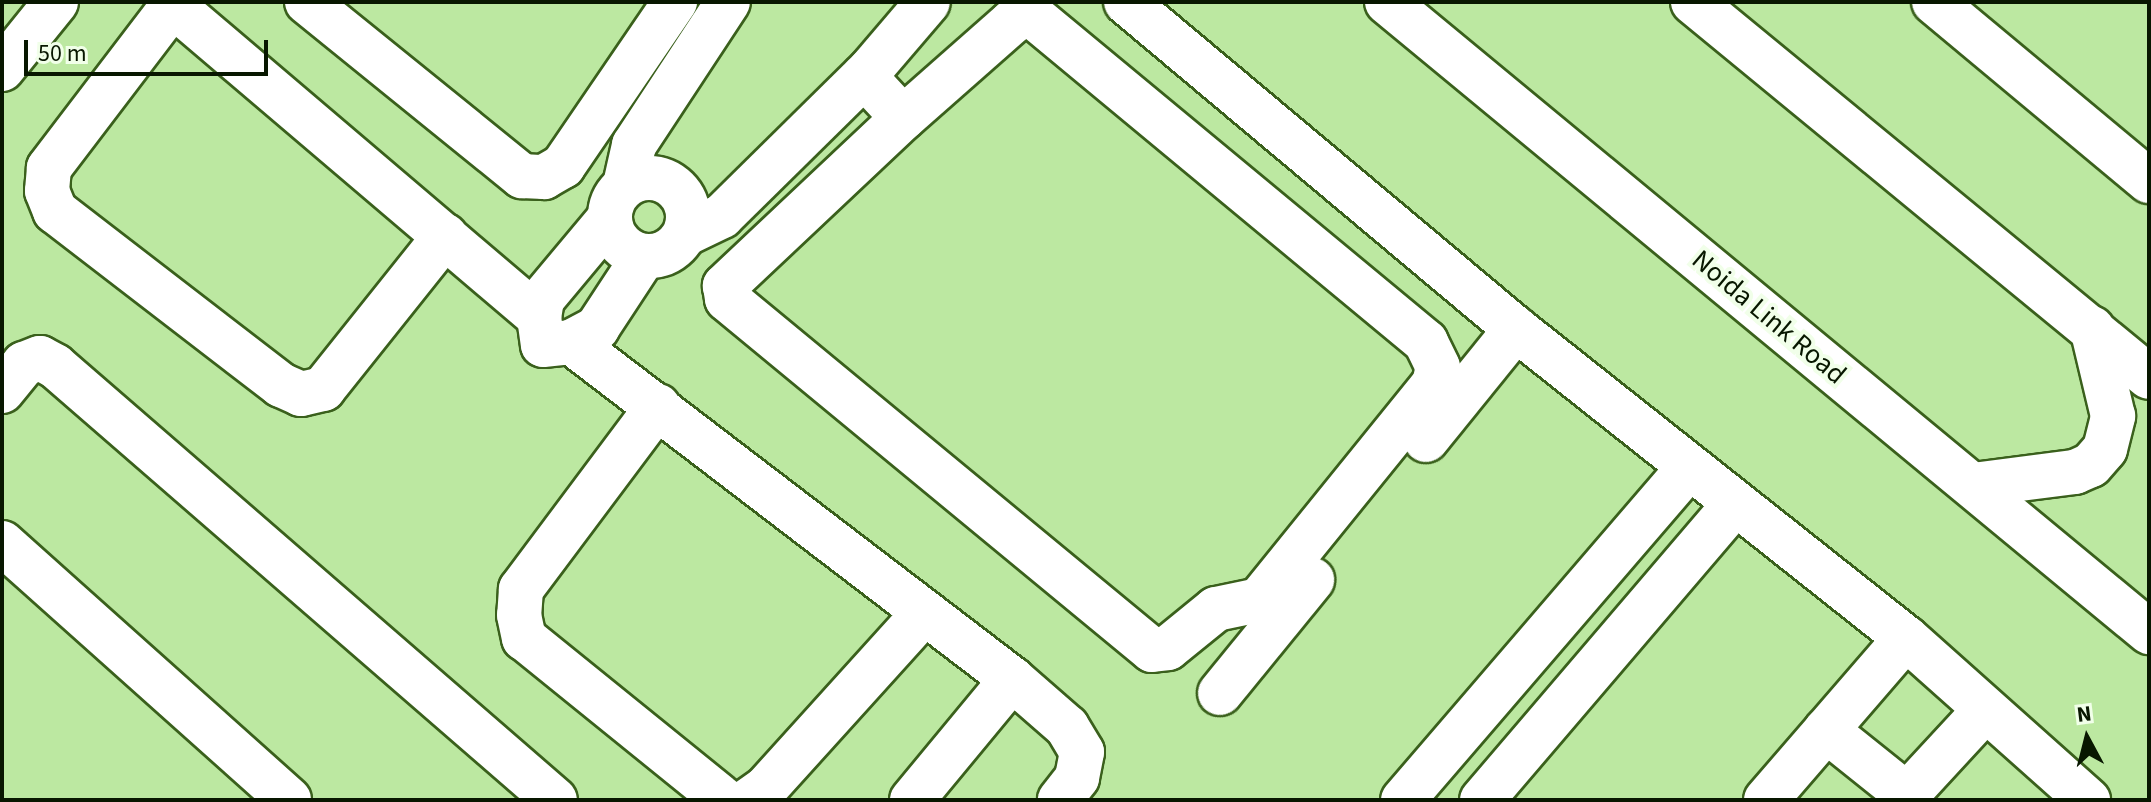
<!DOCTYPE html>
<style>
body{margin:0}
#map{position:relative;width:2151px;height:802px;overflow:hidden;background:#bce8a1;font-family:"Source Sans 3",sans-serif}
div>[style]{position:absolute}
.roads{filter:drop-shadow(2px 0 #3a601c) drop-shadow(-2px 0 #3a601c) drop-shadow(0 2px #3a601c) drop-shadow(0 -2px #3a601c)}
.minor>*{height:44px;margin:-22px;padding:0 22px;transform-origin:22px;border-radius:22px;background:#fff}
.minor>.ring{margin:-22px;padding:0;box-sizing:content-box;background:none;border:44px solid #fff;border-radius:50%}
.major>*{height:44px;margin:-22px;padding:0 22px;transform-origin:22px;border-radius:22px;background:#fff}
span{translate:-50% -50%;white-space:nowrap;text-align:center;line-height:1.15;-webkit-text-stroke:8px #f1ffe9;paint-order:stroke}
.street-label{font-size:28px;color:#081700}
.frame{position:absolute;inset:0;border:4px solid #081700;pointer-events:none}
.north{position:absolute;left:2047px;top:698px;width:80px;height:80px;-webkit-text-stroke:6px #f1ffe9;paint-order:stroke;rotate:353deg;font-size:22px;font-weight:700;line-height:32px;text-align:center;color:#081700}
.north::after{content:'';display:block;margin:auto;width:28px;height:36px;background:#081700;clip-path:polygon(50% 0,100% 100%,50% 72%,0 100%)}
.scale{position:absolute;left:24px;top:40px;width:244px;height:36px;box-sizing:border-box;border:4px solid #081700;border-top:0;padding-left:10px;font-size:24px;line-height:28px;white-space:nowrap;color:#081700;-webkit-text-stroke:6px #f1ffe9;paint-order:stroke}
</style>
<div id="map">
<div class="roads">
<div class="minor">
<div style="left:169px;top:2px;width:486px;rotate:40.4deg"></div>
<div style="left:307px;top:2px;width:277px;rotate:39deg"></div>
<div style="left:522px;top:176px;width:22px;rotate:3deg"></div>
<div style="left:544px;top:177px;width:22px;rotate:-30deg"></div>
<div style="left:563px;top:166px;width:199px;rotate:-55.7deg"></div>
<div style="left:1126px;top:2px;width:509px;rotate:39.98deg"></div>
<div style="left:1516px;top:329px;width:498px;rotate:38.4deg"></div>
<div style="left:1906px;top:638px;width:244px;rotate:41.7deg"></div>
<div style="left:1934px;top:2px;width:280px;rotate:39.8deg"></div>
<div style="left:173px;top:5px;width:205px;rotate:127.3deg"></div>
<div style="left:49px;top:168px;width:23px;rotate:95deg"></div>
<div style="left:47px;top:191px;width:22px;rotate:68deg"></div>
<div style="left:55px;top:211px;width:285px;rotate:37.6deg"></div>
<div style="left:281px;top:385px;width:22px;rotate:24deg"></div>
<div style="left:301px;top:394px;width:23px;rotate:-13deg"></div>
<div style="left:323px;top:389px;width:196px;rotate:-51.4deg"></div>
<div style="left:2px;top:69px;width:86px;rotate:-51.1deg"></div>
<div style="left:864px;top:76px;width:57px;rotate:47.1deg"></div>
<div style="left:903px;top:118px;width:245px;rotate:136.7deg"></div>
<div style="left:725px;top:286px;width:13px;rotate:81deg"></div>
<div style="left:727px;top:299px;width:551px;rotate:39.55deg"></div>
<div style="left:1152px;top:650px;width:16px;rotate:-7deg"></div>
<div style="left:1168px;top:648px;width:62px;rotate:-39.1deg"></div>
<div style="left:1216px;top:609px;width:44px;rotate:-11.8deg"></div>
<div style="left:1259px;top:600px;width:278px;rotate:-51deg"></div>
<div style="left:1434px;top:384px;width:17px;rotate:-77deg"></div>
<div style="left:1438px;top:367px;width:28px;rotate:-116deg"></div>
<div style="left:1426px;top:342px;width:509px;rotate:-140.34deg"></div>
<div style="left:1034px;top:17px;width:12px;rotate:-166deg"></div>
<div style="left:1022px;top:14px;width:13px;rotate:141deg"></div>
<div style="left:1012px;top:22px;width:145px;rotate:138.6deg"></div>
<div class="ring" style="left:610px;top:178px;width:34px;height:34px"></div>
<div style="left:625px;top:185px;width:41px;rotate:-77.3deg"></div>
<div style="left:634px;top:145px;width:171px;rotate:-56.7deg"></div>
<div style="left:609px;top:219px;width:104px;rotate:129.9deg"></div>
<div style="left:542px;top:299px;width:18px;rotate:99deg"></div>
<div style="left:539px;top:317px;width:28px;rotate:82deg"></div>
<div style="left:543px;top:345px;width:28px;rotate:-6deg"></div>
<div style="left:571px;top:342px;width:30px;rotate:-28deg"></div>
<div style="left:597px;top:328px;width:84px;rotate:-56.7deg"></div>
<div style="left:685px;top:234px;width:41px;rotate:-25.9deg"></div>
<div style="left:722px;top:216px;width:208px;rotate:-44.6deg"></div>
<div style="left:870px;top:70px;width:89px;rotate:-49.5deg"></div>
<div style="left:571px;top:342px;width:555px;rotate:37.39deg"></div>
<div style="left:1012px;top:679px;width:73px;rotate:41.1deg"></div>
<div style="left:1067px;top:727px;width:29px;rotate:59deg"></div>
<div style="left:1082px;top:752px;width:26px;rotate:101deg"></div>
<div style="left:1077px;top:778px;width:28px;rotate:128deg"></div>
<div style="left:2px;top:391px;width:35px;rotate:-51deg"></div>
<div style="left:24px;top:364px;width:17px;rotate:-21deg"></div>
<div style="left:40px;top:358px;width:17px;rotate:28deg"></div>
<div style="left:55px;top:366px;width:662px;rotate:40.96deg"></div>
<div style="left:658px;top:406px;width:229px;rotate:126.8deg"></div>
<div style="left:521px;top:589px;width:26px;rotate:94deg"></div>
<div style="left:519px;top:615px;width:24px;rotate:78deg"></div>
<div style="left:524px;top:638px;width:257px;rotate:39deg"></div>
<div style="left:1426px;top:440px;width:143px;rotate:-51deg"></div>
<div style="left:2px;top:543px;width:385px;rotate:41.8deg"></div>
<div style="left:1220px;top:693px;width:146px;rotate:-50.8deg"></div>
<div style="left:1826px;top:730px;width:104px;rotate:38.7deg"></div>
<div style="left:749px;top:800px;width:19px;rotate:-35deg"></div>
<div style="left:765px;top:789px;width:237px;rotate:-47.9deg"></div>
<div style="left:912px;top:800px;width:157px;rotate:-50.4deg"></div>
<div style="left:1403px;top:800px;width:438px;rotate:-49.3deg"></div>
<div style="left:1482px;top:800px;width:388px;rotate:-49.5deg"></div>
<div style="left:1766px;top:800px;width:214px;rotate:-49.2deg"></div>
<div style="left:1902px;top:800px;width:121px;rotate:-47.3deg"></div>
</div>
<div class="major">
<div style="left:1387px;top:2px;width:989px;rotate:39.58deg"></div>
<div style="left:1693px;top:2px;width:590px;rotate:39.43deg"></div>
<div style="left:1973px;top:485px;width:103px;rotate:-7.3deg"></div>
<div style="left:2075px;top:472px;width:17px;rotate:-24deg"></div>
<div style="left:2091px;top:465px;width:21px;rotate:-49deg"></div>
<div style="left:2105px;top:449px;width:34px;rotate:-76deg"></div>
<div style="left:2113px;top:416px;width:90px;rotate:-103.4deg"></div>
</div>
</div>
<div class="street-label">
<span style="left:1769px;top:317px;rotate:40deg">Noida Link Road</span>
</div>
<div class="frame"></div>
<div class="north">N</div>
<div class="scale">50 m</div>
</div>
